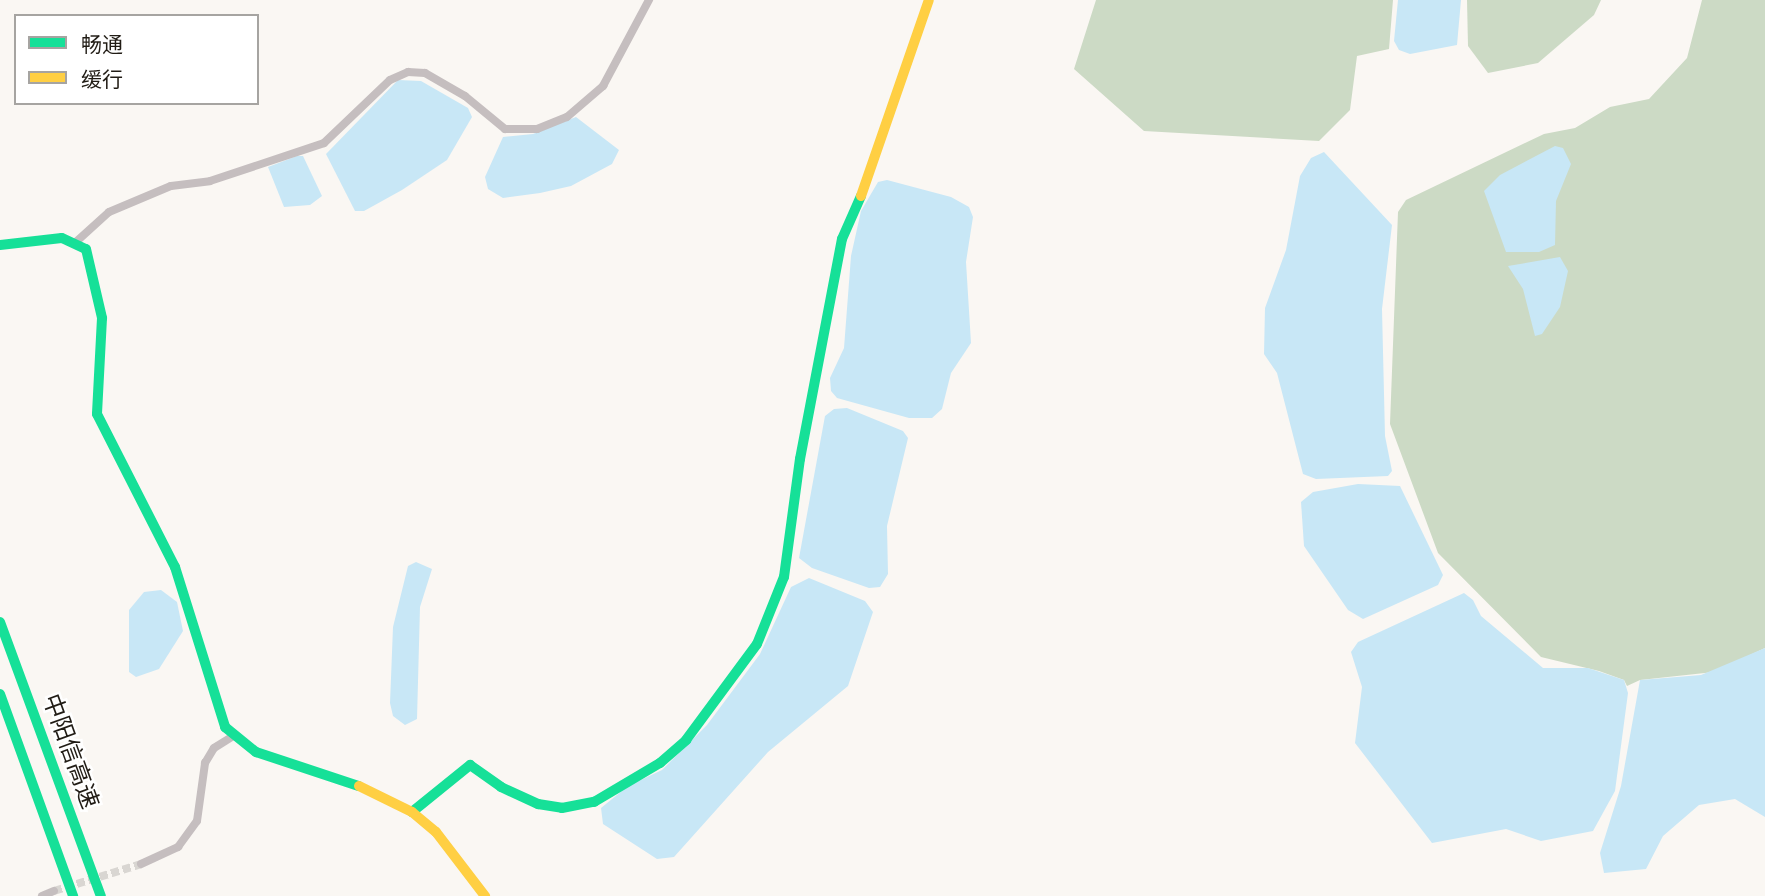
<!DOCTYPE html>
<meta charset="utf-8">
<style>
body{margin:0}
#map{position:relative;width:1765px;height:896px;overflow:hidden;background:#faf7f3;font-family:"IBM Plex Sans","Noto Sans SC",sans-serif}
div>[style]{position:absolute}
.forest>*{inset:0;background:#ccdac5}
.water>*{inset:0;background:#c8e7f6}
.street-tunnel>*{height:8px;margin-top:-4px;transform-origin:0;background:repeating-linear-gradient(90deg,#d9d6d2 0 8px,transparent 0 12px)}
.street>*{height:8px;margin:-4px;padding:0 4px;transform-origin:4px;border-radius:4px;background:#c5bebf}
.fast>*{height:10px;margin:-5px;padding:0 5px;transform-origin:5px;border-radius:5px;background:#16e098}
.slow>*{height:10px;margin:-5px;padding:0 5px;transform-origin:5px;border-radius:5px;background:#ffcf43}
span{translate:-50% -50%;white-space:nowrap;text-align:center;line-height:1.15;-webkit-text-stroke:5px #fff;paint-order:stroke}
.street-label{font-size:24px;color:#211c15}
.legend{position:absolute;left:14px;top:14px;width:245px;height:91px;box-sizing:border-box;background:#fff;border:2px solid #a6a4a1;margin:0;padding:9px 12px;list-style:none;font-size:21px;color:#211c15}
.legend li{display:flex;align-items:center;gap:14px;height:35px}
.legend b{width:35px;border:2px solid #a6a4a1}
</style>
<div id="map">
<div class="forest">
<div style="clip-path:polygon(1096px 0,1393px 0,1389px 49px,1357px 56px,1350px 110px,1319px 141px,1144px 131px,1074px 69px)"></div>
<div style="clip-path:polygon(1467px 0,1601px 0,1594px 15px,1538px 63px,1488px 73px,1468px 46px)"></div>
<div style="clip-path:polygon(1702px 0,1765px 0,1765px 648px,1714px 672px,1640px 680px,1627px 686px,1624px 680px,1599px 671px,1541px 657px,1438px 553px,1390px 424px,1398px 212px,1406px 200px,1544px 134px,1575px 128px,1610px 107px,1649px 99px,1687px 58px)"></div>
</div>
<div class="water">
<div style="clip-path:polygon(1398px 0,1461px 0,1457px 45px,1410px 54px,1399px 50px,1394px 41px)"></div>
<div style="clip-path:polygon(398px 80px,421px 81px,468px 108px,472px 117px,447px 160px,402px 190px,364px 211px,355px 211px,326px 154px)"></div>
<div style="clip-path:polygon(576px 117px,619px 150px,612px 164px,571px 186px,540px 193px,503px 198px,488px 189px,485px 177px,503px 137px,533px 134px)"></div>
<div style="clip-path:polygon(1555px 146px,1563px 148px,1571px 164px,1556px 201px,1555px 245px,1539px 252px,1506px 252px,1484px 191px,1500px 175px)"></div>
<div style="clip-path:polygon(1324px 152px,1392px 225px,1382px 309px,1385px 436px,1392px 471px,1388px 476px,1316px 479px,1303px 474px,1277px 373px,1264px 354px,1265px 308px,1286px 250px,1300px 176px,1311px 158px)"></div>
<div style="clip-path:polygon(297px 156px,303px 156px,322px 196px,310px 205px,284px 207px,268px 167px)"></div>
<div style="clip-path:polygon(887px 180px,951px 197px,969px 207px,973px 217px,966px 262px,971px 343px,951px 373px,942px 409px,932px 418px,909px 418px,837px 398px,831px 391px,830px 378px,844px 348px,851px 256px,861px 211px,878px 182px)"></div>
<div style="clip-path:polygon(1560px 257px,1568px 271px,1560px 307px,1542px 334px,1535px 336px,1523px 289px,1508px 266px)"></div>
<div style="clip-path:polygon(847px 408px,903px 431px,908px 438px,887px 526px,888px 574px,880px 587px,869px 588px,812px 568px,799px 558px,825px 416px,834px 409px)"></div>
<div style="clip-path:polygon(1358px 484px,1400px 486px,1443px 575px,1438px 585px,1363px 619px,1348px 610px,1304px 546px,1301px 502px,1313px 492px)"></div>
<div style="clip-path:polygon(416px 562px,432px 569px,420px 607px,417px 719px,405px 725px,393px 716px,390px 703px,393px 627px,408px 566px)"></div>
<div style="clip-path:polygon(809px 578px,865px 601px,873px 612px,848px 686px,768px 752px,674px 857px,657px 859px,603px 824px,601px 808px,628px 786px,662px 770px,707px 725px,760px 654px,791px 587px)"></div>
<div style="clip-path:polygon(161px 590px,177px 602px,183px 631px,159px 669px,136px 677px,129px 672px,129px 610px,144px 592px)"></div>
<div style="clip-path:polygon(1464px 593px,1473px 600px,1481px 616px,1543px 668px,1588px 668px,1624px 680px,1628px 693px,1615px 791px,1593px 831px,1541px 841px,1506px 829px,1432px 843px,1355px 743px,1362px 687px,1351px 652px,1358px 642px)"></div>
<div style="clip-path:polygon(1765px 648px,1765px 817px,1735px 799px,1699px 805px,1663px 836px,1646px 869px,1604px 873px,1600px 853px,1621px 786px,1640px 680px,1701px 675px)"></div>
</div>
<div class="street-tunnel">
<div style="left:54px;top:891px;width:91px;rotate:-17.2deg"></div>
</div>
<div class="street">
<div style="left:77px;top:241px;width:43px;rotate:-42.2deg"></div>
<div style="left:109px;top:212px;width:67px;rotate:-22.8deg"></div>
<div style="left:171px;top:186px;width:39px;rotate:-7deg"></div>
<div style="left:210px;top:181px;width:120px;rotate:-18.4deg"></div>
<div style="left:324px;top:143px;width:91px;rotate:-43.7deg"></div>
<div style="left:390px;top:80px;width:20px;rotate:-24deg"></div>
<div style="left:408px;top:72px;width:17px;rotate:3deg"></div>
<div style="left:425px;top:73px;width:46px;rotate:29.9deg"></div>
<div style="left:465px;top:96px;width:52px;rotate:39.5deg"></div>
<div style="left:505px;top:129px;width:32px"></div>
<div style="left:537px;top:129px;width:32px;rotate:-22deg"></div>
<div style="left:567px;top:117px;width:48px;rotate:-40.7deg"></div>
<div style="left:603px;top:86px;width:98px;rotate:-61.9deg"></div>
<div style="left:141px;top:864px;width:41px;rotate:-24.7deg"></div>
<div style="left:178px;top:847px;width:32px;rotate:-54deg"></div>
<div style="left:197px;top:821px;width:59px;rotate:-82.1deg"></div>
<div style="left:205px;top:763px;width:17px;rotate:-59deg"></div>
<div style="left:214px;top:748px;width:22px;rotate:-32deg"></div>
<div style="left:42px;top:896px;width:13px;rotate:-23deg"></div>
</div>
<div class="fast">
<div style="left:0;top:245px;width:62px;rotate:-6.4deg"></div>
<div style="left:62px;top:238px;width:26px;rotate:25deg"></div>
<div style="left:86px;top:249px;width:71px;rotate:76.9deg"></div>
<div style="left:102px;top:318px;width:96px;rotate:93deg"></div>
<div style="left:97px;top:414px;width:172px;rotate:63deg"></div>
<div style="left:175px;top:567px;width:168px;rotate:72.6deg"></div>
<div style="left:225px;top:727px;width:40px;rotate:39deg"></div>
<div style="left:256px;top:752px;width:108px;rotate:18.3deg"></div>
<div style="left:0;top:622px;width:292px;rotate:69.8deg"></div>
<div style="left:0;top:694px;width:215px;rotate:70.1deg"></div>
<div style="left:412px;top:812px;width:75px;rotate:-39deg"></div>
<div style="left:470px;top:765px;width:38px;rotate:35deg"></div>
<div style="left:501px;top:787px;width:41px;rotate:24.7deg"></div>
<div style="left:538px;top:804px;width:24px;rotate:9deg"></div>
<div style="left:562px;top:808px;width:33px;rotate:-11deg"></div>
<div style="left:594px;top:802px;width:77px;rotate:-30.6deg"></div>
<div style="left:660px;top:763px;width:35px;rotate:-41deg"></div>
<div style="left:686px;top:740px;width:119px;rotate:-53.5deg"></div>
<div style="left:757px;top:644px;width:72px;rotate:-68.1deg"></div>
<div style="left:784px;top:577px;width:119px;rotate:-82.3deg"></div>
<div style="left:800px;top:459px;width:224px;rotate:-79.2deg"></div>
<div style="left:842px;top:239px;width:47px;rotate:-66.2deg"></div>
</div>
<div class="slow">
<div style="left:861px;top:196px;width:207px;rotate:-70.9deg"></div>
<div style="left:359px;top:786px;width:59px;rotate:26.1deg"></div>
<div style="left:412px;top:812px;width:31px;rotate:40deg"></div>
<div style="left:436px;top:832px;width:81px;rotate:52.6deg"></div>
</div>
<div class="street-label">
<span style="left:71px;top:751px;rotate:70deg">中阳信高速</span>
</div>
<ul class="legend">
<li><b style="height:9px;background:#16e098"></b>畅通</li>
<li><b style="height:9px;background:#ffcf43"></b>缓行</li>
</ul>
</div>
